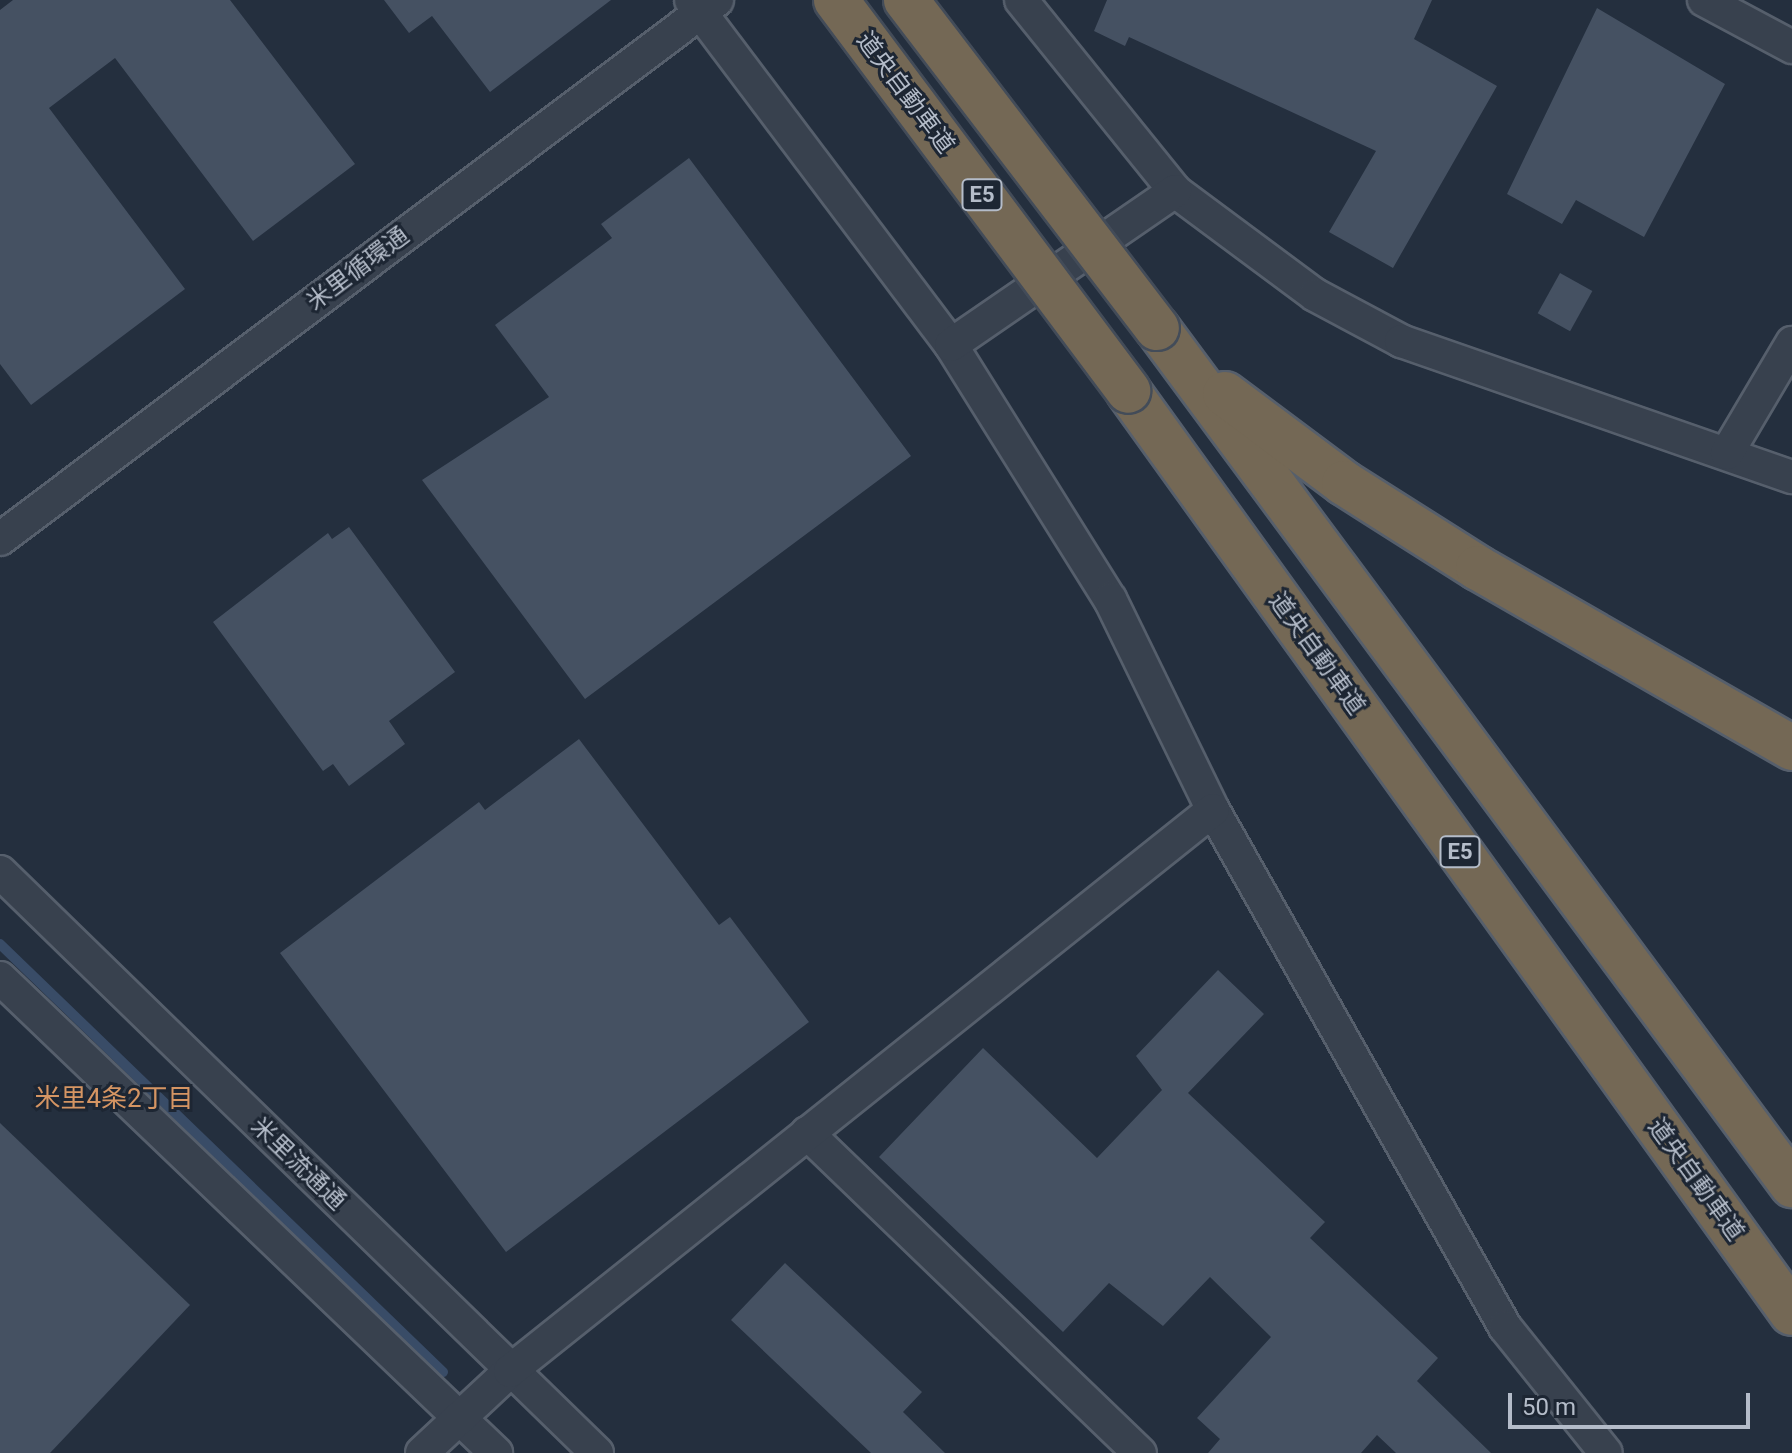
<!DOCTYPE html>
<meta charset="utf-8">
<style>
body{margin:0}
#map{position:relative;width:1792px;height:1453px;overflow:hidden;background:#242f3e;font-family:Roboto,"Noto Sans JP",sans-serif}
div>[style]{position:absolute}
.stream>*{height:10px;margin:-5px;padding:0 5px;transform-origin:5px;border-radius:5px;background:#394c67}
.building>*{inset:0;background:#455162;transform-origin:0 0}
.roads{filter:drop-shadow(2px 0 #565f6c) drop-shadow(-2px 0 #565f6c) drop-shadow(0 2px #565f6c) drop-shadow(0 -2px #565f6c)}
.minor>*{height:32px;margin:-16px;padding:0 16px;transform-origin:16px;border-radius:16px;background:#38414e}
.highway>*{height:44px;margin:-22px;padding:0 22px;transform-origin:22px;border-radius:22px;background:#746855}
.bridges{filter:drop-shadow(2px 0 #434c59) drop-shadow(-2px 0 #434c59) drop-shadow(0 2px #434c59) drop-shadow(0 -2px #434c59)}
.highway-bridge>*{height:44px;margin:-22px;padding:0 22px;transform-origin:22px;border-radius:22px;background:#746855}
span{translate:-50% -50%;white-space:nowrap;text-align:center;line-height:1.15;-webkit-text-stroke:6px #1d2633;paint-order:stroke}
.shield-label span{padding:2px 6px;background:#1d2633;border:2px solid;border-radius:6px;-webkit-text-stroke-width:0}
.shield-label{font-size:22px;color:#b4bcc9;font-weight:700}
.street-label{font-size:24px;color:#b4bcc9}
.neighbourhood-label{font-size:26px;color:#d59563}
.scale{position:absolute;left:1508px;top:1393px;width:242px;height:36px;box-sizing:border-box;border:4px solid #b4bcc9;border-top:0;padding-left:10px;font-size:24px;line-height:28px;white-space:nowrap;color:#b4bcc9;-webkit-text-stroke:6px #1d2633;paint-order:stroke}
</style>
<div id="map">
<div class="stream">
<div style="left:0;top:944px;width:616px;rotate:44.01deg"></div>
</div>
<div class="building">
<div style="clip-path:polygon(13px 0,230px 0,355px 164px,253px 241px,115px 58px,49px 108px,185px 289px,31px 405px,0 364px,0 10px)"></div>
<div style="clip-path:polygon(384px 0,611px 0,490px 92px,432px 16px,409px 33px)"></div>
<div style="clip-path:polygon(1107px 0,1432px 0,1414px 39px,1497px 86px,1393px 268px,1329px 232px,1376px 151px,1129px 37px,1125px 46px,1094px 31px)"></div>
<div style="clip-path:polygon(1597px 8px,1725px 84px,1644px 237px,1576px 200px,1562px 224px,1507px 194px)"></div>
<div style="clip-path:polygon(689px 158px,911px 456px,585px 699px,422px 480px,549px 397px,495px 325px,612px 238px,601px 224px)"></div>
<div style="left:1560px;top:273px;width:37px;height:46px;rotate:29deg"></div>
<div style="clip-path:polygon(349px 527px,455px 672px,389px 721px,405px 744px,349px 786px,333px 764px,323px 771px,213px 622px,328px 533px,332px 539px)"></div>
<div style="clip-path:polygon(579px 739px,719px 925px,730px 917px,809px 1022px,506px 1252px,280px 953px,479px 802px,485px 810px)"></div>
<div style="clip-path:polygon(1218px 970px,1264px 1014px,1188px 1093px,1325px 1222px,1310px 1238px,1438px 1358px,1417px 1381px,1491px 1453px,1396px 1453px,1377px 1435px,1361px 1453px,1208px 1453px,1220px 1439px,1197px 1418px,1271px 1337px,1210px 1277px,1163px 1326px,1109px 1283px,1063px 1332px,879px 1157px,983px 1048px,1097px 1158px,1162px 1090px,1136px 1056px)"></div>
<div style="clip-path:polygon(0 1123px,190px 1305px,50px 1453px,0 1453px)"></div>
<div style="clip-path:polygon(785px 1263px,922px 1392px,903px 1412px,945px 1453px,871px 1453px,731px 1320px)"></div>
</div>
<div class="roads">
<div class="minor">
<div style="left:691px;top:0;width:432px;rotate:53deg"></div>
<div style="left:951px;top:345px;width:300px;rotate:58deg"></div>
<div style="left:1110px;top:599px;width:235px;rotate:64deg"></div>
<div style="left:1213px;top:810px;width:594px;rotate:60.54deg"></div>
<div style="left:1505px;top:1327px;width:161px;rotate:51.3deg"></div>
<div style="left:1021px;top:0;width:245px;rotate:51.1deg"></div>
<div style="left:1175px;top:191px;width:174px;rotate:36.6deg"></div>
<div style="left:1315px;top:295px;width:98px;rotate:28.1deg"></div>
<div style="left:1401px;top:341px;width:414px;rotate:19.2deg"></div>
<div style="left:1704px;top:0;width:100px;rotate:28.1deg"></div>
<div style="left:951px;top:345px;width:272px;rotate:-34.5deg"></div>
<div style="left:1727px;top:453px;width:128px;rotate:-59.4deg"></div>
<div style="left:0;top:539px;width:897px;rotate:-36.93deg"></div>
<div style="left:0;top:872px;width:833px;rotate:44.22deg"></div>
<div style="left:0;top:978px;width:687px;rotate:43.76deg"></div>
<div style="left:807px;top:1133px;width:462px;rotate:43.9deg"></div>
<div style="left:422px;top:1453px;width:120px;rotate:-43deg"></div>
<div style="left:510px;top:1371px;width:899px;rotate:-38.59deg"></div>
</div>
<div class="highway">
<div style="left:1157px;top:328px;width:1067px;rotate:53.46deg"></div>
<div style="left:1128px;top:391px;width:1136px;rotate:54.24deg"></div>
<div style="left:1225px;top:394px;width:149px;rotate:36.8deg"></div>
<div style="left:1344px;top:483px;width:159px;rotate:32.4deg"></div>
<div style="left:1478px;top:568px;width:362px;rotate:29.8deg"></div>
</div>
</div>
<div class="bridges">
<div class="highway-bridge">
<div style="left:836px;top:0;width:488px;rotate:53.2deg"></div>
<div style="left:906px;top:0;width:413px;rotate:52.6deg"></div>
</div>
</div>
<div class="shield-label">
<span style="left:982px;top:195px">E5</span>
<span style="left:1460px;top:852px">E5</span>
</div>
<div class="street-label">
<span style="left:905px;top:93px;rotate:53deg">道央自動車道</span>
<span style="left:358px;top:269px;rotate:-37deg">米里循環通</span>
<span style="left:1317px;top:654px;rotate:54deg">道央自動車道</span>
<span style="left:298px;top:1164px;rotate:44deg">米里流通通</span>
<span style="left:1696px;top:1180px;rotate:54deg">道央自動車道</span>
</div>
<div class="neighbourhood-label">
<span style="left:114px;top:1099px">米里4条2丁目</span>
</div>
<div class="scale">50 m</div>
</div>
